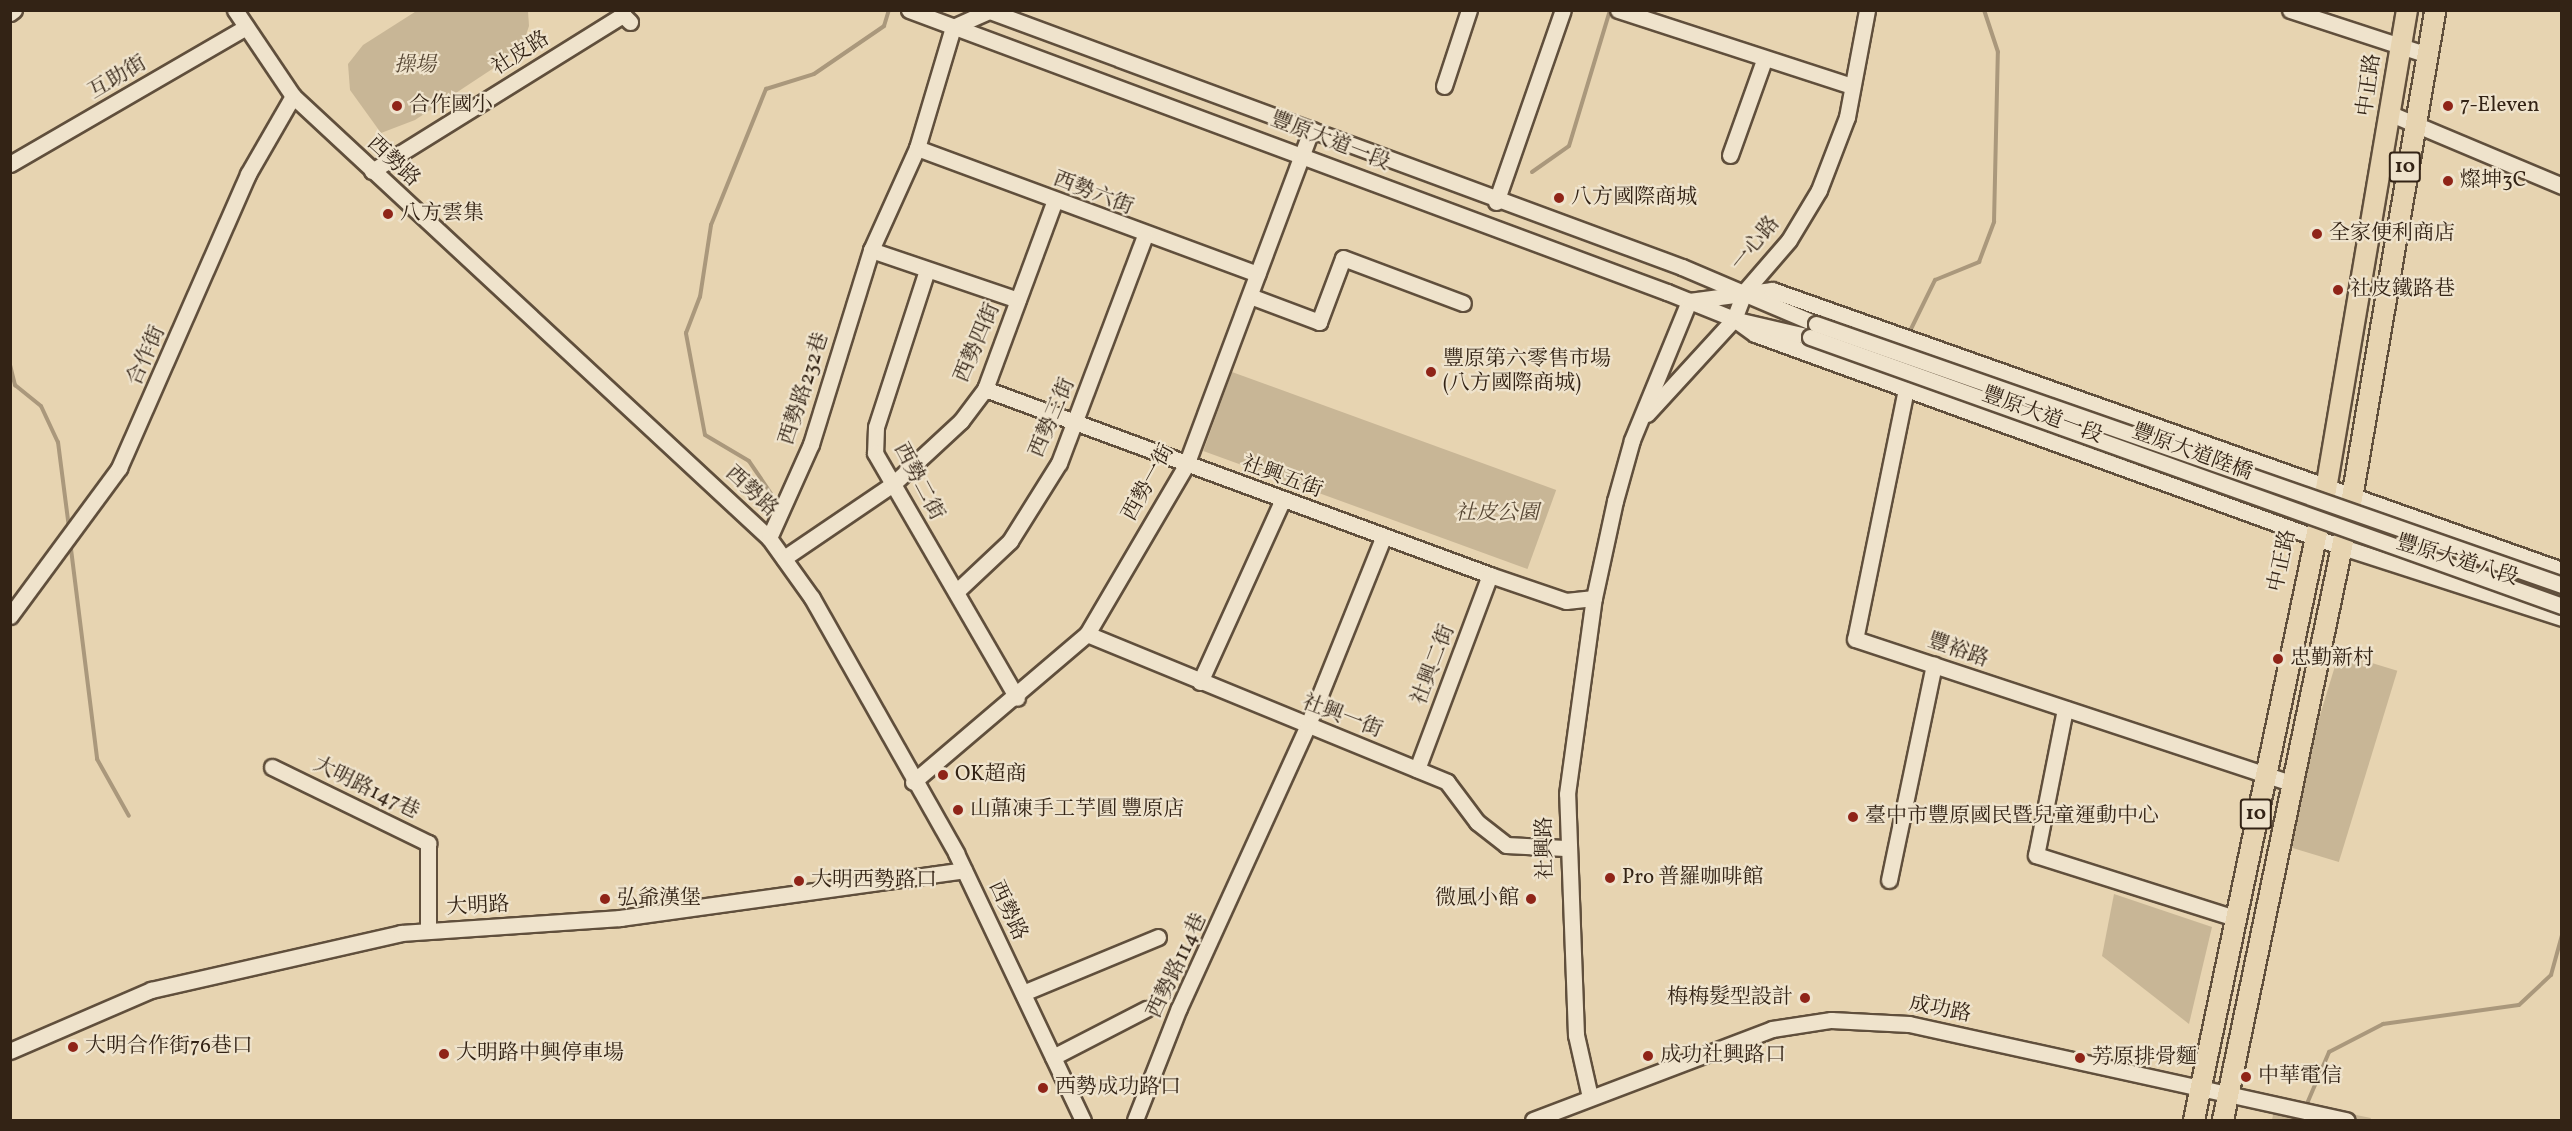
<!DOCTYPE html>
<meta charset="utf-8">
<style>
body{margin:0}
#map{position:relative;width:2572px;height:1131px;overflow:hidden;background:#e7d4b1;font-family:Vollkorn,"Noto Serif TC",serif}
div>[style]{position:absolute}
.green>*{inset:0;background:#c8b696;transform-origin:0 0}
.stream>*{height:4px;margin:-2px;padding:0 2px;transform-origin:2px;border-radius:2px;background:#aa987c}
.roads{filter:drop-shadow(2px 0 #604f3c) drop-shadow(-2px 0 #604f3c) drop-shadow(0 2px #604f3c) drop-shadow(0 -2px #604f3c)}
.minor>*{height:15px;margin:-7.5px;padding:0 7.5px;transform-origin:7.5px;border-radius:7.5px;background:#efe3cc}
.major>*{height:20px;margin:-10px;padding:0 10px;transform-origin:10px;border-radius:10px;background:#e7d4b1}
.bridges{filter:drop-shadow(2px 0 #604f3c) drop-shadow(-2px 0 #604f3c) drop-shadow(0 2px #604f3c) drop-shadow(0 -2px #604f3c)}
.minor-bridge>*{height:15px;margin:-7.5px;padding:0 7.5px;transform-origin:7.5px;border-radius:7.5px;background:#efe3cc}
.dots>*{width:16px;height:16px;translate:-50% -50%;box-sizing:border-box;border:3px solid #efe3cc;border-radius:50%}
span{translate:-50% -50%;white-space:nowrap;text-align:center;line-height:1.15;-webkit-text-stroke:4.5px #efe3cc;paint-order:stroke}
.shield-label span{padding:2px 4px;background:#efe3cc;border:2px solid;border-radius:4px;-webkit-text-stroke-width:0}
.shield-label{font-size:20px;color:#332315;font-weight:700}
.street-label{font-size:21px;color:#332315}
.park-label{font-size:21px;color:#584835;font-style:italic}
.poi-label{font-size:21px;color:#332315}
.left{translate:0 -50%;text-align:left}
.right{translate:-100% -50%;text-align:right}
.frame{position:absolute;inset:0;border:12px solid #332315;pointer-events:none}
</style>
<div id="map">
<div class="green">
<div style="clip-path:polygon(418px 10px,528px 11px,529px 26px,521px 50px,415px 120px,381px 133px,350px 90px,348px 64px,363px 45px)"></div>
<div style="left:1232px;top:372px;width:345px;height:84px;rotate:20deg"></div>
<div style="left:2339px;top:653px;width:61px;height:200px;rotate:17deg"></div>
<div style="clip-path:polygon(2114px 894px,2212px 927px,2189px 1024px,2102px 956px)"></div>
<div style="clip-path:polygon(2276px 1099px,2371px 1118px,2370px 1120px,2272px 1120px)"></div>
</div>
<div class="stream">
<div style="left:1532px;top:172px;width:45px;rotate:-35.1deg"></div>
<div style="left:1569px;top:146px;width:142px;rotate:-73.2deg"></div>
<div style="left:1910px;top:331px;width:57px;rotate:-63.9deg"></div>
<div style="left:1935px;top:280px;width:48px;rotate:-22.2deg"></div>
<div style="left:1979px;top:262px;width:43px;rotate:-69.4deg"></div>
<div style="left:1994px;top:222px;width:170px;rotate:-88.7deg"></div>
<div style="left:1998px;top:52px;width:44px;rotate:-108.4deg"></div>
<div style="left:10px;top:365px;width:21px;rotate:76deg"></div>
<div style="left:15px;top:385px;width:33px;rotate:39deg"></div>
<div style="left:41px;top:406px;width:40px;rotate:65deg"></div>
<div style="left:58px;top:442px;width:87px;rotate:82.7deg"></div>
<div style="left:772px;top:495px;width:41px;rotate:-124.1deg"></div>
<div style="left:749px;top:461px;width:51px;rotate:-149.4deg"></div>
<div style="left:705px;top:435px;width:104px;rotate:-100.6deg"></div>
<div style="left:686px;top:333px;width:39px;rotate:-69deg"></div>
<div style="left:700px;top:297px;width:73px;rotate:-81.3deg"></div>
<div style="left:711px;top:225px;width:147px;rotate:-68deg"></div>
<div style="left:766px;top:89px;width:50px;rotate:-17.4deg"></div>
<div style="left:814px;top:74px;width:85px;rotate:-34.4deg"></div>
<div style="left:884px;top:26px;width:17px;rotate:-73deg"></div>
<div style="left:70px;top:541px;width:220px;rotate:82.9deg"></div>
<div style="left:97px;top:759px;width:65px;rotate:60.7deg"></div>
<div style="left:2306px;top:1106px;width:59px;rotate:-66.9deg"></div>
<div style="left:2329px;top:1052px;width:61px;rotate:-27.4deg"></div>
<div style="left:2383px;top:1024px;width:137px;rotate:-8deg"></div>
<div style="left:2519px;top:1005px;width:44px;rotate:-43.2deg"></div>
<div style="left:2551px;top:975px;width:41px;rotate:-74.6deg"></div>
</div>
<div class="roads">
<div class="minor">
<div style="left:235px;top:10px;width:104px;rotate:56deg"></div>
<div style="left:293px;top:96px;width:650px;rotate:42.88deg"></div>
<div style="left:769px;top:538px;width:74px;rotate:54.4deg"></div>
<div style="left:812px;top:598px;width:293px;rotate:60.5deg"></div>
<div style="left:956px;top:853px;width:296px;rotate:64.6deg"></div>
<div style="left:909px;top:10px;width:809px;rotate:20.41deg"></div>
<div style="left:1667px;top:292px;width:72px;rotate:21.9deg"></div>
<div style="left:1734px;top:319px;width:26px;rotate:36deg"></div>
<div style="left:1755px;top:334px;width:621px;rotate:19.95deg"></div>
<div style="left:2339px;top:546px;width:234px;rotate:17.9deg"></div>
<div style="left:987px;top:10px;width:741px;rotate:20.29deg"></div>
<div style="left:1682px;top:267px;width:146px;rotate:23deg"></div>
<div style="left:1618px;top:10px;width:246px;rotate:18deg"></div>
<div style="left:2290px;top:10px;width:142px;rotate:18.1deg"></div>
<div style="left:10px;top:13px;width:5px;rotate:-37deg"></div>
<div style="left:1444px;top:86px;width:80px;rotate:-71.8deg"></div>
<div style="left:2391px;top:114px;width:186px;rotate:22.8deg"></div>
<div style="left:917px;top:148px;width:363px;rotate:20.3deg"></div>
<div style="left:1730px;top:155px;width:101px;rotate:-70.3deg"></div>
<div style="left:10px;top:164px;width:273px;rotate:-30.1deg"></div>
<div style="left:372px;top:171px;width:296px;rotate:-31.9deg"></div>
<div style="left:623px;top:15px;width:10px;rotate:45deg"></div>
<div style="left:1496px;top:202px;width:203px;rotate:-70.8deg"></div>
<div style="left:871px;top:250px;width:155px;rotate:18.8deg"></div>
<div style="left:927px;top:270px;width:165px;rotate:108deg"></div>
<div style="left:876px;top:427px;width:26px;rotate:92deg"></div>
<div style="left:875px;top:453px;width:283px;rotate:59.9deg"></div>
<div style="left:1250px;top:296px;width:74px;rotate:20.6deg"></div>
<div style="left:1319px;top:322px;width:68px;rotate:-69.4deg"></div>
<div style="left:1343px;top:258px;width:128px;rotate:20.6deg"></div>
<div style="left:1737px;top:320px;width:75px;rotate:13.1deg"></div>
<div style="left:985px;top:389px;width:538px;rotate:20.22deg"></div>
<div style="left:1490px;top:575px;width:80px;rotate:18.9deg"></div>
<div style="left:1566px;top:601px;width:28px;rotate:-6deg"></div>
<div style="left:1906px;top:389px;width:255px;rotate:101.5deg"></div>
<div style="left:1855px;top:639px;width:459px;rotate:18.3deg"></div>
<div style="left:1647px;top:414px;width:129px;rotate:-47.5deg"></div>
<div style="left:1734px;top:319px;width:30px;rotate:-69deg"></div>
<div style="left:1745px;top:291px;width:67px;rotate:-49.2deg"></div>
<div style="left:1789px;top:240px;width:58px;rotate:-59deg"></div>
<div style="left:1819px;top:190px;width:78px;rotate:-69deg"></div>
<div style="left:1847px;top:117px;width:109px;rotate:-79.4deg"></div>
<div style="left:769px;top:538px;width:103px;rotate:-65.9deg"></div>
<div style="left:811px;top:444px;width:203px;rotate:-72.8deg"></div>
<div style="left:871px;top:250px;width:112px;rotate:-65.7deg"></div>
<div style="left:917px;top:148px;width:126px;rotate:-73.4deg"></div>
<div style="left:953px;top:27px;width:42px;rotate:-24.1deg"></div>
<div style="left:784px;top:558px;width:132px;rotate:-34.2deg"></div>
<div style="left:893px;top:484px;width:93px;rotate:-42.8deg"></div>
<div style="left:961px;top:421px;width:40px;rotate:-53deg"></div>
<div style="left:985px;top:389px;width:199px;rotate:-69.7deg"></div>
<div style="left:957px;top:591px;width:73px;rotate:-43.3deg"></div>
<div style="left:1010px;top:541px;width:92px;rotate:-57.9deg"></div>
<div style="left:1059px;top:463px;width:243px;rotate:-69.3deg"></div>
<div style="left:10px;top:616px;width:184px;rotate:-53.6deg"></div>
<div style="left:119px;top:468px;width:321px;rotate:-66.3deg"></div>
<div style="left:248px;top:174px;width:90px;rotate:-60deg"></div>
<div style="left:1087px;top:634px;width:389px;rotate:22.3deg"></div>
<div style="left:1447px;top:782px;width:50px;rotate:53.1deg"></div>
<div style="left:1477px;top:822px;width:37px;rotate:38deg"></div>
<div style="left:1506px;top:845px;width:59px;rotate:2.9deg"></div>
<div style="left:1200px;top:682px;width:199px;rotate:-65.6deg"></div>
<div style="left:2065px;top:709px;width:149px;rotate:101.2deg"></div>
<div style="left:2036px;top:855px;width:209px;rotate:17.6deg"></div>
<div style="left:272px;top:767px;width:174px;rotate:26deg"></div>
<div style="left:428px;top:843px;width:87px;rotate:90deg"></div>
<div style="left:1417px;top:769px;width:207px;rotate:-69.4deg"></div>
<div style="left:913px;top:782px;width:228px;rotate:-40.4deg"></div>
<div style="left:1087px;top:634px;width:196px;rotate:-59.6deg"></div>
<div style="left:1186px;top:465px;width:358px;rotate:-69.5deg"></div>
<div style="left:1889px;top:880px;width:220px;rotate:-78.2deg"></div>
<div style="left:1023px;top:993px;width:146px;rotate:-22.5deg"></div>
<div style="left:10px;top:1051px;width:154px;rotate:-23.4deg"></div>
<div style="left:151px;top:990px;width:256px;rotate:-12.8deg"></div>
<div style="left:401px;top:933px;width:220px;rotate:-3.9deg"></div>
<div style="left:620px;top:918px;width:347px;rotate:-7.9deg"></div>
<div style="left:1053px;top:1057px;width:105px;rotate:-27.3deg"></div>
<div style="left:1590px;top:1097px;width:64px;rotate:-102.7deg"></div>
<div style="left:1576px;top:1035px;width:241px;rotate:-92.1deg"></div>
<div style="left:1567px;top:794px;width:198px;rotate:-82.2deg"></div>
<div style="left:1594px;top:598px;width:99px;rotate:-77.8deg"></div>
<div style="left:1615px;top:501px;width:63px;rotate:-74.4deg"></div>
<div style="left:1632px;top:440px;width:150px;rotate:-67.7deg"></div>
<div style="left:1689px;top:301px;width:84px;rotate:-7.5deg"></div>
<div style="left:1772px;top:290px;width:838px;rotate:19.52deg"></div>
<div style="left:1135px;top:1120px;width:120px;rotate:-68.6deg"></div>
<div style="left:1179px;top:1008px;width:309px;rotate:-65.5deg"></div>
<div style="left:1307px;top:727px;width:204px;rotate:-68.1deg"></div>
<div style="left:1533px;top:1120px;width:256px;rotate:-20.8deg"></div>
<div style="left:1772px;top:1029px;width:60px;rotate:-8.7deg"></div>
<div style="left:1831px;top:1020px;width:78px;rotate:2.9deg"></div>
<div style="left:1909px;top:1024px;width:448px;rotate:12.4deg"></div>
</div>
<div class="major">
<div style="left:2194px;top:1120px;width:645px;rotate:-78.18deg"></div>
<div style="left:2326px;top:489px;width:486px;rotate:-80.4deg"></div>
<div style="left:2223px;top:1120px;width:635px;rotate:-78.28deg"></div>
<div style="left:2352px;top:498px;width:495px;rotate:-80.3deg"></div>
</div>
</div>
<div class="bridges">
<div class="minor-bridge">
<div style="left:1816px;top:324px;width:790px;rotate:19.28deg"></div>
<div style="left:1810px;top:337px;width:799px;rotate:19.68deg"></div>
</div>
</div>
<div class="dots">
<div style="left:397px;top:106px;background:#8f2418"></div>
<div style="left:2448px;top:106px;background:#8f2418"></div>
<div style="left:2448px;top:181px;background:#8f2418"></div>
<div style="left:1559px;top:198px;background:#8f2418"></div>
<div style="left:388px;top:214px;background:#8f2418"></div>
<div style="left:2317px;top:234px;background:#8f2418"></div>
<div style="left:2338px;top:290px;background:#8f2418"></div>
<div style="left:1431px;top:372px;background:#8f2418"></div>
<div style="left:2278px;top:659px;background:#8f2418"></div>
<div style="left:943px;top:775px;background:#8f2418"></div>
<div style="left:958px;top:810px;background:#8f2418"></div>
<div style="left:1853px;top:817px;background:#8f2418"></div>
<div style="left:1610px;top:878px;background:#8f2418"></div>
<div style="left:799px;top:881px;background:#8f2418"></div>
<div style="left:605px;top:899px;background:#8f2418"></div>
<div style="left:1531px;top:899px;background:#8f2418"></div>
<div style="left:1805px;top:998px;background:#8f2418"></div>
<div style="left:73px;top:1047px;background:#8f2418"></div>
<div style="left:444px;top:1054px;background:#8f2418"></div>
<div style="left:1648px;top:1056px;background:#8f2418"></div>
<div style="left:2080px;top:1058px;background:#8f2418"></div>
<div style="left:2246px;top:1077px;background:#8f2418"></div>
<div style="left:1043px;top:1088px;background:#8f2418"></div>
</div>
<div class="shield-label">
<span style="left:2405px;top:167px">10</span>
<span style="left:2256px;top:814px">10</span>
</div>
<div class="street-label">
<span style="left:521px;top:54px;rotate:-32deg">社皮路</span>
<span style="left:118px;top:78px;rotate:-31deg">互助街</span>
<span style="left:2370px;top:85px;rotate:-82deg">中正路</span>
<span style="left:1330px;top:142px;rotate:21deg">豐原大道一段</span>
<span style="left:393px;top:162px;rotate:43deg">西勢路</span>
<span style="left:1093px;top:194px;rotate:21deg">西勢六街</span>
<span style="left:1756px;top:244px;rotate:-51deg">一心路</span>
<span style="left:978px;top:343px;rotate:-67deg">西勢四街</span>
<span style="left:147px;top:356px;rotate:-66deg">合作街</span>
<span style="left:805px;top:389px;rotate:-72deg">西勢路232巷</span>
<span style="left:2042px;top:416px;rotate:20deg">豐原大道一段</span>
<span style="left:1053px;top:418px;rotate:-67deg">西勢三街</span>
<span style="left:2192px;top:453px;rotate:20deg">豐原大道陸橋</span>
<span style="left:1282px;top:478px;rotate:20deg">社興五街</span>
<span style="left:918px;top:482px;rotate:62deg">西勢二街</span>
<span style="left:1149px;top:483px;rotate:-61deg">西勢一街</span>
<span style="left:751px;top:492px;rotate:43deg">西勢路</span>
<span style="left:2283px;top:561px;rotate:-78deg">中正路</span>
<span style="left:2457px;top:561px;rotate:17deg">豐原大道八段</span>
<span style="left:1958px;top:651px;rotate:19deg">豐裕路</span>
<span style="left:1434px;top:665px;rotate:-69deg">社興二街</span>
<span style="left:1342px;top:717px;rotate:21deg">社興一街</span>
<span style="left:366px;top:789px;rotate:26deg">大明路147巷</span>
<span style="left:1546px;top:848px;rotate:-91deg">社興路</span>
<span style="left:478px;top:907px;rotate:-3deg">大明路</span>
<span style="left:1007px;top:911px;rotate:65deg">西勢路</span>
<span style="left:1178px;top:966px;rotate:-65deg">西勢路114巷</span>
<span style="left:1940px;top:1010px;rotate:11deg">成功路</span>
</div>
<div class="park-label">
<span style="left:415px;top:66px">操場</span>
<span style="left:1497px;top:514px">社皮公園</span>
</div>
<div class="poi-label">
<span class="left" style="left:409px;top:106px">合作國小</span>
<span class="left" style="left:2460px;top:106px">7-Eleven</span>
<span class="left" style="left:2460px;top:181px">燦坤3C</span>
<span class="left" style="left:1571px;top:198px">八方國際商城</span>
<span class="left" style="left:400px;top:214px">八方雲集</span>
<span class="left" style="left:2329px;top:234px">全家便利商店</span>
<span class="left" style="left:2350px;top:290px">社皮鐵路巷</span>
<span class="left" style="left:1443px;top:372px">豐原第六零售市場<br>(八方國際商城)</span>
<span class="left" style="left:2290px;top:659px">忠勤新村</span>
<span class="left" style="left:955px;top:775px">OK超商</span>
<span class="left" style="left:970px;top:810px">山薡凍手工芋圓 豐原店</span>
<span class="left" style="left:1865px;top:817px">臺中市豐原國民暨兒童運動中心</span>
<span class="left" style="left:1622px;top:878px">Pro 普羅咖啡館</span>
<span class="left" style="left:811px;top:881px">大明西勢路口</span>
<span class="left" style="left:617px;top:899px">弘爺漢堡</span>
<span class="right" style="left:1519px;top:899px">微風小館</span>
<span class="right" style="left:1793px;top:998px">梅梅髮型設計</span>
<span class="left" style="left:85px;top:1047px">大明合作街76巷口</span>
<span class="left" style="left:456px;top:1054px">大明路中興停車場</span>
<span class="left" style="left:1660px;top:1056px">成功社興路口</span>
<span class="left" style="left:2092px;top:1058px">芳原排骨麵</span>
<span class="left" style="left:2258px;top:1077px">中華電信</span>
<span class="left" style="left:1055px;top:1088px">西勢成功路口</span>
</div>
<div class="frame"></div>
</div>
